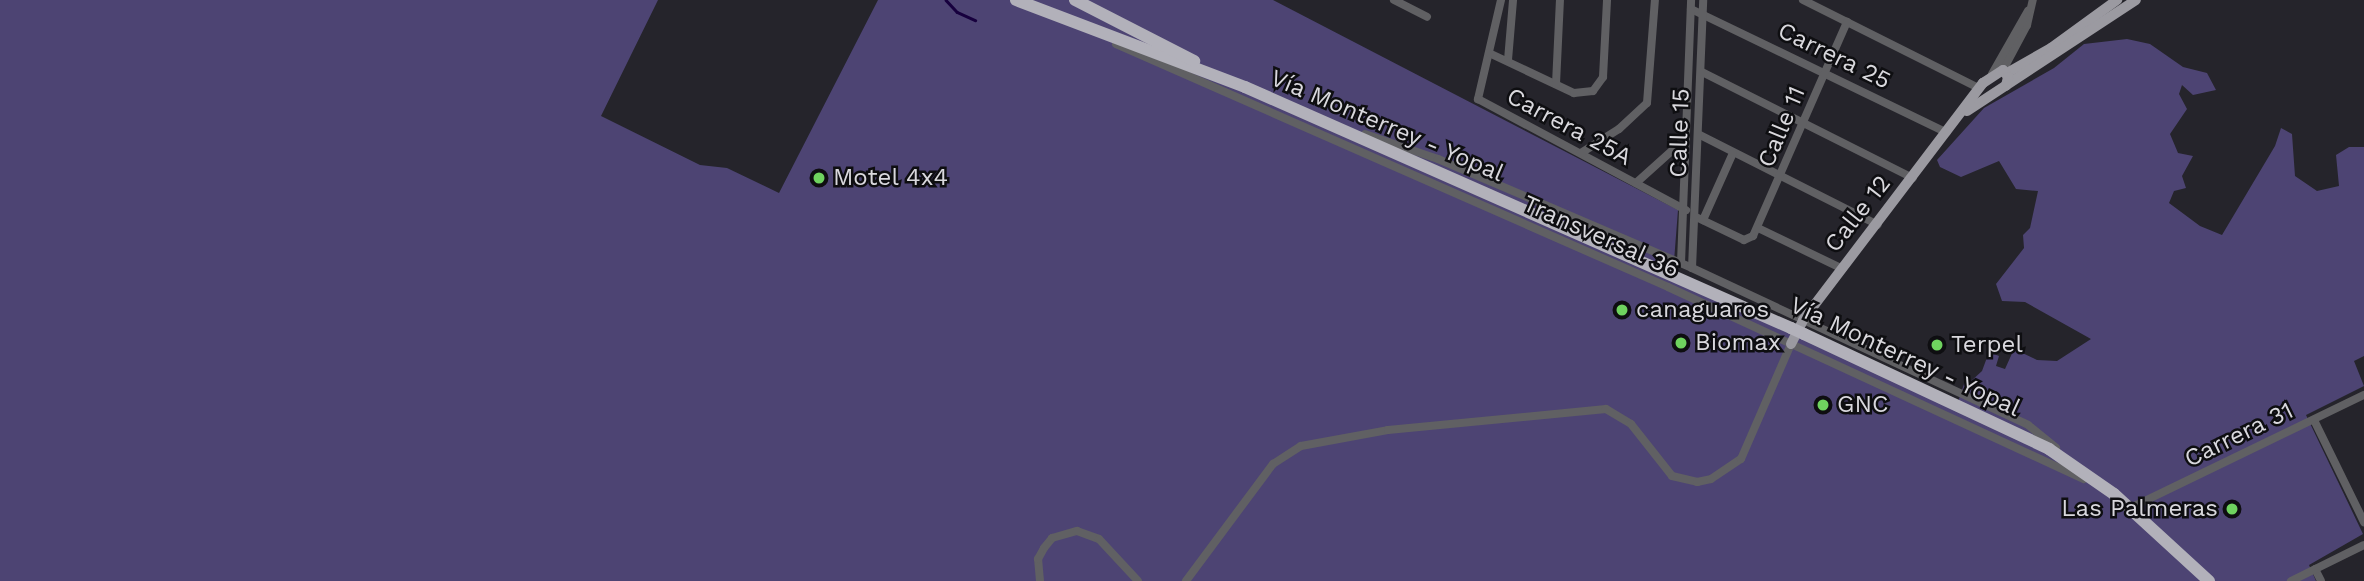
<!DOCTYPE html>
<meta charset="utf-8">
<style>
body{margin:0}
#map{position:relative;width:2364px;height:581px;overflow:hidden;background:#25242b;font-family:"Work Sans",sans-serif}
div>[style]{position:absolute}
.green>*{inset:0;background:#4d4473}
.stream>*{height:2.5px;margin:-1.25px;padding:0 1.25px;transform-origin:1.25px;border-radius:1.25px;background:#17003e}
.minor>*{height:8px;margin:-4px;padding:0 4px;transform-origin:4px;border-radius:4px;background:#606063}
.major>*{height:10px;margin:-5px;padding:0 5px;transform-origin:5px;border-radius:5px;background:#9b9aa1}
.highway>*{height:12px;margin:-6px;padding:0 6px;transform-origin:6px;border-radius:6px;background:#b2b1ba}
.highway-bridge>*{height:12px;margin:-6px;padding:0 6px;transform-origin:6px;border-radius:6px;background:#b2b1ba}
.dots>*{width:19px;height:19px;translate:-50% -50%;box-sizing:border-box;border:4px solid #0e0e11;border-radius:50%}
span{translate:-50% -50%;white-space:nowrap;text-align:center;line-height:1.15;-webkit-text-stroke:5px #0e0e11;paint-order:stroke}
.street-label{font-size:24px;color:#d9d8dd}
.poi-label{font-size:24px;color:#d9d8dd}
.left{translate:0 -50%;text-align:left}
.right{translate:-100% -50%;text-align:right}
</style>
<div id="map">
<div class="green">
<div style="clip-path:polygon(0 0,658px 0,601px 116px,700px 165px,727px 168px,779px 193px,878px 0,1273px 0,1678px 210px,1673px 274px,1958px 402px,1965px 381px,1970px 382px,1982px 371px,1989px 352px,1999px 356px,1996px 366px,2005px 369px,2014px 349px,2037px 360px,2057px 361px,2091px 339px,2025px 302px,2002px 301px,1996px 284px,2024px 248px,2023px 235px,2030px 228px,2038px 191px,2016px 189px,1999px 161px,1961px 177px,1940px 167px,1937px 160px,1984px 108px,2054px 68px,2084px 44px,2127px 39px,2150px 44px,2183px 67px,2207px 73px,2216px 90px,2193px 95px,2182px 85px,2179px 94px,2187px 109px,2170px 134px,2178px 153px,2193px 156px,2182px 176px,2186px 188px,2174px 191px,2169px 203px,2200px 226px,2222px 235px,2275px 146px,2281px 128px,2292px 134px,2295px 176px,2317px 191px,2339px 186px,2336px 155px,2349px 147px,2364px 147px,2364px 356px,2354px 361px,2364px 386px,2306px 415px,2363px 534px,2309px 565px,2316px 581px,0 581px)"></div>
</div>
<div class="stream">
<div style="left:946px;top:0;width:16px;rotate:47deg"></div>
<div style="left:957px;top:12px;width:20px;rotate:24deg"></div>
</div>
<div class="minor">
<div style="left:1394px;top:0;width:37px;rotate:27deg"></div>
<div style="left:1501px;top:0;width:102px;rotate:103.1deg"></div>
<div style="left:1478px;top:99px;width:236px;rotate:28.1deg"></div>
<div style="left:1803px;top:0;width:197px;rotate:26.6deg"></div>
<div style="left:1691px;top:9px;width:284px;rotate:25.8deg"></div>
<div style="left:1116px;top:44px;width:603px;rotate:23.76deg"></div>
<div style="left:1668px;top:287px;width:458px;rotate:24.8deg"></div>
<div style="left:1489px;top:53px;width:94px;rotate:25.2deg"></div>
<div style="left:1574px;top:93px;width:19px;rotate:-6deg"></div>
<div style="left:1593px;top:91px;width:17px;rotate:-54deg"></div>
<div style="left:1603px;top:77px;width:77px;rotate:-87deg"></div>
<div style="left:1508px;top:60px;width:60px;rotate:-85.2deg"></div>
<div style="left:2003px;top:70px;width:51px;rotate:-61.9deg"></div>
<div style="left:2027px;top:25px;width:26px;rotate:-77deg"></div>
<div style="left:1702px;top:72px;width:236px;rotate:26.7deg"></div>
<div style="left:1992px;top:74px;width:73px;rotate:-60.3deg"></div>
<div style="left:1556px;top:84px;width:84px;rotate:-87.3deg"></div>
<div style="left:1365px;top:134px;width:77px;rotate:18.9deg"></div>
<div style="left:1438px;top:159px;width:276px;rotate:23.2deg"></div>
<div style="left:1692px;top:268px;width:371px;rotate:25deg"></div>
<div style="left:2028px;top:425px;width:36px;rotate:39deg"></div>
<div style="left:1700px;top:135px;width:199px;rotate:26.8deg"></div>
<div style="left:1581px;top:153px;width:45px;rotate:-32.3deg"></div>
<div style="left:1619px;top:129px;width:38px;rotate:-43deg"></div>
<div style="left:1647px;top:103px;width:103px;rotate:-85.6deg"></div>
<div style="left:1636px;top:183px;width:67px;rotate:-42deg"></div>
<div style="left:1696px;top:217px;width:53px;rotate:25.6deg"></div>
<div style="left:1744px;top:240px;width:10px;rotate:-24deg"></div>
<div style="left:1753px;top:236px;width:234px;rotate:-66.3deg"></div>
<div style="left:1703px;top:220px;width:73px;rotate:-65.9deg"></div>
<div style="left:1758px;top:228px;width:94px;rotate:25.8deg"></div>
<div style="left:1681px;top:263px;width:263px;rotate:-87.8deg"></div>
<div style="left:1692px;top:268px;width:268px;rotate:-87.6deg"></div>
<div style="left:2314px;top:420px;width:114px;rotate:63.9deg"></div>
<div style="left:2130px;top:508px;width:260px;rotate:-25.8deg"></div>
<div style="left:2315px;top:569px;width:13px;rotate:63deg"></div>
<div style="left:1040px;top:581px;width:22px;rotate:-95deg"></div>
<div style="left:1038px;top:559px;width:13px;rotate:-61deg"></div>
<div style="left:1044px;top:548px;width:13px;rotate:-51deg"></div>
<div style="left:1052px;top:538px;width:26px;rotate:-16deg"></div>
<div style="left:1077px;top:531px;width:23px;rotate:20deg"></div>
<div style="left:1099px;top:539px;width:57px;rotate:47.1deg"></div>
<div style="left:1186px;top:581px;width:146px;rotate:-53.4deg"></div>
<div style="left:1273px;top:464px;width:33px;rotate:-33deg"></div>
<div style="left:1301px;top:446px;width:88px;rotate:-10.4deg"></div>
<div style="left:1388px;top:430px;width:219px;rotate:-5.5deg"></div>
<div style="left:1606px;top:409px;width:29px;rotate:31deg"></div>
<div style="left:1631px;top:424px;width:66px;rotate:51.7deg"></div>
<div style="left:1672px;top:476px;width:26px;rotate:13deg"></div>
<div style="left:1697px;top:482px;width:14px;rotate:-12deg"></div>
<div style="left:1711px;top:479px;width:36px;rotate:-34deg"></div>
<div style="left:1741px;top:459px;width:125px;rotate:-66.5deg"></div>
<div style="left:2291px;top:581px;width:81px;rotate:-26.3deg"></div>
</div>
<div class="major">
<div style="left:2007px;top:73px;width:51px;rotate:-29.6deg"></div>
<div style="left:2051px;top:48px;width:82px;rotate:-36deg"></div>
<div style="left:1967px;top:111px;width:202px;rotate:-33.3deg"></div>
<div style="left:1791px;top:344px;width:27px;rotate:-63deg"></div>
<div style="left:1803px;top:320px;width:298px;rotate:-52.8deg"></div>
<div style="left:1983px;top:83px;width:24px;rotate:-33deg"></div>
<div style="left:2003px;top:70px;width:9px;rotate:54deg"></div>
<div style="left:2008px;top:77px;width:9px;rotate:103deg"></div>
</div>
<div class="highway">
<div style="left:1016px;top:0;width:245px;rotate:20.8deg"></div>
<div style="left:1245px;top:87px;width:597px;rotate:23.82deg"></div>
<div style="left:1075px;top:0;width:134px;rotate:27.1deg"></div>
<div style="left:1804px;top:334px;width:271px;rotate:25.1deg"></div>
<div style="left:2049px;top:449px;width:79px;rotate:34.7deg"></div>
<div style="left:2114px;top:494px;width:129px;rotate:42.5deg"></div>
</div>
<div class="highway-bridge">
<div style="left:1791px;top:328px;width:14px;rotate:25deg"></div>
</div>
<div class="dots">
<div style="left:819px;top:178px;background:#6fd35f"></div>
<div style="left:1622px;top:310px;background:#6fd35f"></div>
<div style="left:1681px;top:343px;background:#6fd35f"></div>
<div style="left:1937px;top:345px;background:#6fd35f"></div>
<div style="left:1823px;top:405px;background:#6fd35f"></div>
<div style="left:2232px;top:509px;background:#6fd35f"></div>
</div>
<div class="street-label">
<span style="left:1834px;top:56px;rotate:26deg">Carrera 25</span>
<span style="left:1387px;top:126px;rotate:23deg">Vía Monterrey - Yopal</span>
<span style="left:1569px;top:127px;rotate:28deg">Carrera 25A</span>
<span style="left:1782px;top:127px;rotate:-67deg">Calle 11</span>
<span style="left:1680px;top:133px;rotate:-88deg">Calle 15</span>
<span style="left:1858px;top:214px;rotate:-52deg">Calle 12</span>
<span style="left:1601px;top:237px;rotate:24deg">Transversal 36</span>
<span style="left:1905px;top:357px;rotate:25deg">Vía Monterrey - Yopal</span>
<span style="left:2239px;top:435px;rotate:-26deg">Carrera 31</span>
</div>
<div class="poi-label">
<span class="left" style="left:833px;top:178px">Motel 4x4</span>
<span class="left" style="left:1636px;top:310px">canaguaros</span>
<span class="left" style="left:1695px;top:343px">Biomax</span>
<span class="left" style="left:1951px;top:345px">Terpel</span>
<span class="left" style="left:1837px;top:405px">GNC</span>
<span class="right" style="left:2218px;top:509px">Las Palmeras</span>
</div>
</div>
